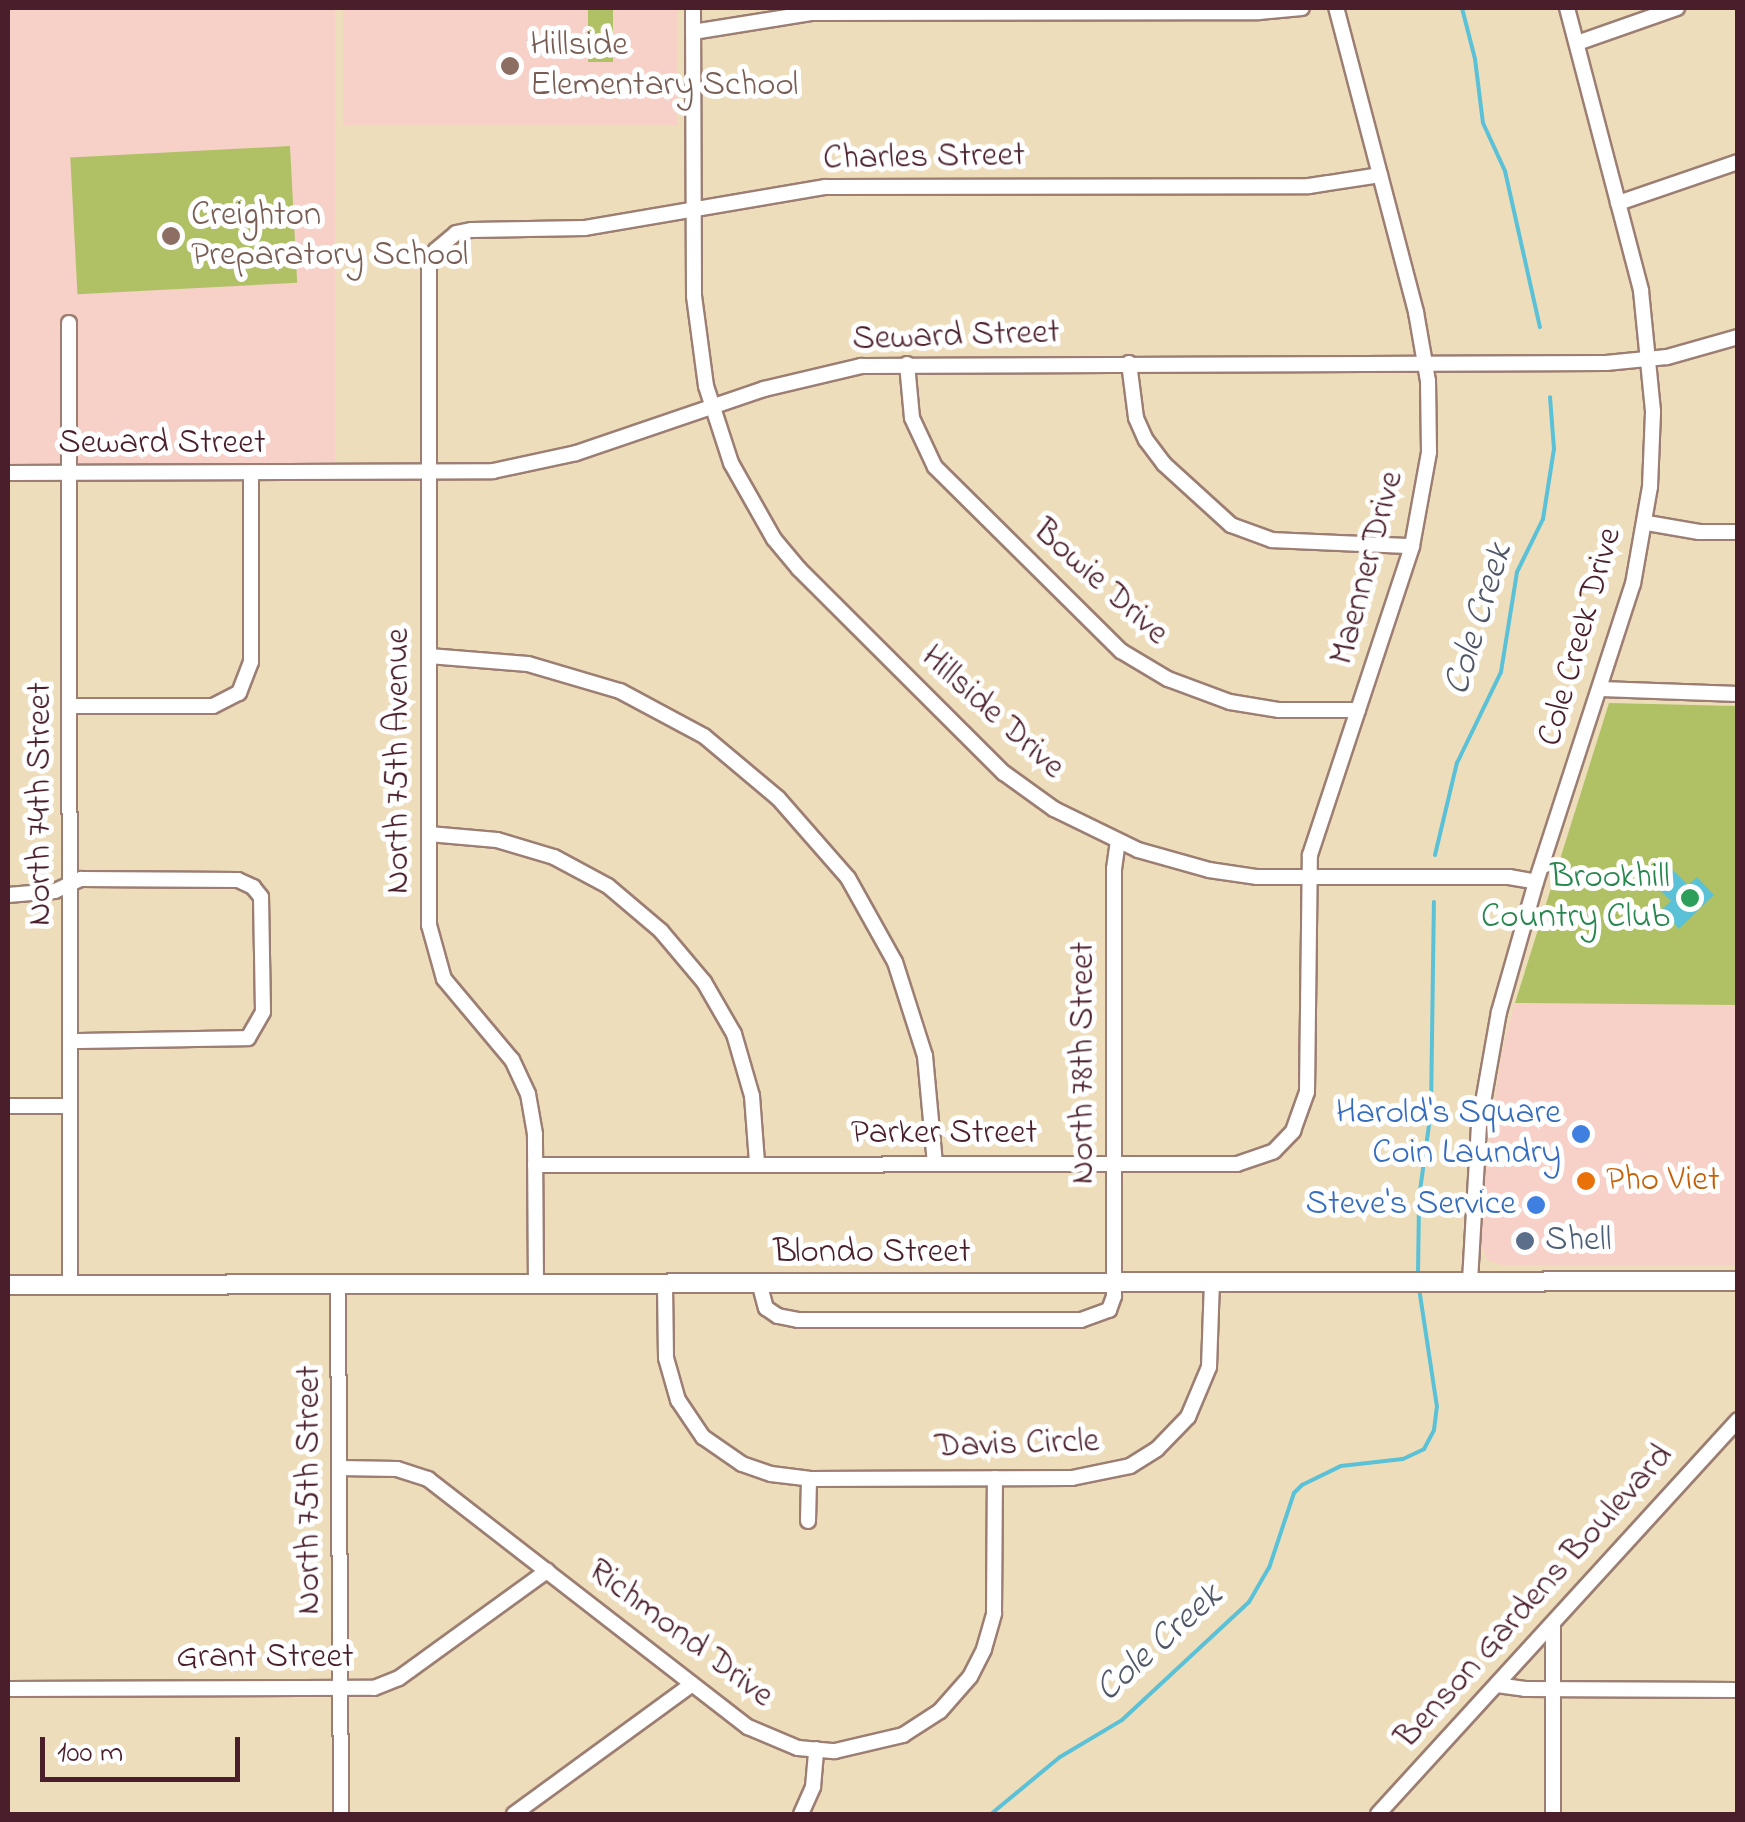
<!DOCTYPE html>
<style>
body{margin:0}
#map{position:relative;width:1745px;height:1822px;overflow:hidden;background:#edb;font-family:"Indie Flower",sans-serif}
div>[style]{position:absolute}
.built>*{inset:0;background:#f7d1c8;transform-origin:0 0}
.green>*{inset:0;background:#b0c165;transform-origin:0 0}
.water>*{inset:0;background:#5ac1d7}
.stream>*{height:4px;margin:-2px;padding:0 2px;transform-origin:2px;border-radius:2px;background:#5ac1d7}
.roads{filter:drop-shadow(2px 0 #9c7e73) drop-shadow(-2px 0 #9c7e73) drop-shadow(0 2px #9c7e73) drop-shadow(0 -2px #9c7e73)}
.minor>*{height:14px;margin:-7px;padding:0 7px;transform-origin:7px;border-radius:7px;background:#fff}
.major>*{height:18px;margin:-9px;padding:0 9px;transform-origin:9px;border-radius:9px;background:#fff}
.dots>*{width:28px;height:28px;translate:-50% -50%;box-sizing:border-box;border:5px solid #fff;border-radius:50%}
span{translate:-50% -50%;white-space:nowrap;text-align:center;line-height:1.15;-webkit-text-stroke:10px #fff;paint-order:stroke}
.education-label{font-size:35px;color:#785e54}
.left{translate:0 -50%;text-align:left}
.street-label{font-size:35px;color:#4a1f2b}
.leisure-label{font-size:35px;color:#27864d}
.right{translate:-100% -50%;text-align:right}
.shop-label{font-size:35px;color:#366cbe}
.food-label{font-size:35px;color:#c56008}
.service-label{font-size:35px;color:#4e5e75}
.water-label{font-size:38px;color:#505867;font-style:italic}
.frame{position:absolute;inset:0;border:10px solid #4a1f2b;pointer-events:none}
.scale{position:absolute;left:40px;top:1737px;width:200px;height:45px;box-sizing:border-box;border:5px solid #4a1f2b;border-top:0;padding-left:12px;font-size:30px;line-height:35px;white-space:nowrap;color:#4a1f2b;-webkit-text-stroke:8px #fff;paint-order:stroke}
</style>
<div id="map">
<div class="built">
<div style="left:8px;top:8px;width:327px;height:456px"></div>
<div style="left:343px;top:8px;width:334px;height:117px"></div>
<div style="clip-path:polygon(1515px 1003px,1737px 1005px,1737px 1265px,1502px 1265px,1487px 1260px,1481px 1245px,1488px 1146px,1502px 1051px)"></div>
</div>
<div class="green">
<div style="clip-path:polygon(588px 8px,655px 8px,655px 9px,613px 9px,613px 62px,588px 62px)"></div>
<div style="left:290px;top:146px;width:137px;height:220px;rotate:87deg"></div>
<div style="clip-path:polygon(1609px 703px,1737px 706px,1737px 1005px,1515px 1003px)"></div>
</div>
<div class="water">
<div style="clip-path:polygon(1673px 870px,1688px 885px,1697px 877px,1714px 895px,1679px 929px,1661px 910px,1671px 901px,1656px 886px)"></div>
</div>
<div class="stream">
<div style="left:1462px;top:8px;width:53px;rotate:75.7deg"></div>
<div style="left:1475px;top:59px;width:64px;rotate:82.9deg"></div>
<div style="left:1483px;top:123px;width:53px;rotate:65.4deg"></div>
<div style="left:1505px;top:171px;width:160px;rotate:77.4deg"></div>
<div style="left:1435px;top:855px;width:95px;rotate:-76.6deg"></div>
<div style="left:1457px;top:763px;width:101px;rotate:-64.2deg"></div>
<div style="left:1501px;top:672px;width:101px;rotate:-80.9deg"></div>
<div style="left:1517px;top:572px;width:59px;rotate:-63.9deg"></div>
<div style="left:1543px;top:519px;width:71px;rotate:-81.1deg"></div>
<div style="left:1554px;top:449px;width:52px;rotate:-94.4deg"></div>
<div style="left:1418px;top:1274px;width:76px;rotate:-89.2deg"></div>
<div style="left:1419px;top:1198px;width:89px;rotate:-82.2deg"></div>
<div style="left:1431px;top:1110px;width:208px;rotate:-89.2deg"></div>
<div style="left:991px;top:1814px;width:89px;rotate:-39.6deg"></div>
<div style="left:1060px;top:1757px;width:72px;rotate:-30.8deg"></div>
<div style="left:1122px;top:1720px;width:173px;rotate:-42.9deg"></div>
<div style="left:1249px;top:1602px;width:39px;rotate:-60deg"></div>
<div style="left:1269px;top:1568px;width:79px;rotate:-71.6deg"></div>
<div style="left:1294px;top:1493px;width:11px;rotate:-45deg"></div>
<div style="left:1302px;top:1485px;width:43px;rotate:-26deg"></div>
<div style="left:1341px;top:1466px;width:62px;rotate:-6.4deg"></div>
<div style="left:1403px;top:1459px;width:23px;rotate:-25deg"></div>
<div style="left:1424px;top:1449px;width:21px;rotate:-62deg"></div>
<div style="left:1434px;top:1430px;width:23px;rotate:-83deg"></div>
<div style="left:1437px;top:1407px;width:120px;rotate:-98.6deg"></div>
</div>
<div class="roads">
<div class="minor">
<div style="left:693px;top:8px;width:288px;rotate:89.8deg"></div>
<div style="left:694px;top:296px;width:91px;rotate:82.4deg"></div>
<div style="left:706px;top:386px;width:81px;rotate:72deg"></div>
<div style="left:731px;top:463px;width:87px;rotate:60.5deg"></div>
<div style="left:774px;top:539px;width:39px;rotate:50deg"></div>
<div style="left:799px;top:569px;width:289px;rotate:44.9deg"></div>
<div style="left:1004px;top:773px;width:62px;rotate:35.8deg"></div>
<div style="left:1054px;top:809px;width:93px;rotate:26deg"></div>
<div style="left:1138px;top:850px;width:74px;rotate:15.7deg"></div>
<div style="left:1209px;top:870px;width:49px;rotate:8.3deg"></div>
<div style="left:1257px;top:877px;width:252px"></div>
<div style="left:1509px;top:877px;width:27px;rotate:10deg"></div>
<div style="left:693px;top:32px;width:121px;rotate:-9.1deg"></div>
<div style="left:812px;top:13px;width:447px;rotate:-0.1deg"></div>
<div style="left:1259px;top:12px;width:43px;rotate:-5.3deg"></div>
<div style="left:1577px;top:43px;width:106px;rotate:-19.3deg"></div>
<div style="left:1618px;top:203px;width:127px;rotate:-18.9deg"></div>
<div style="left:69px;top:323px;width:962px;rotate:89.94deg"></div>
<div style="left:1129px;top:363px;width:55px;rotate:82.7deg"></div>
<div style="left:1136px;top:418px;width:24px;rotate:66deg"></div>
<div style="left:1146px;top:440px;width:30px;rotate:53deg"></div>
<div style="left:1164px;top:464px;width:91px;rotate:42.3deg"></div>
<div style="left:1231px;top:525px;width:44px;rotate:20.1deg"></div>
<div style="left:1272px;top:540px;width:140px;rotate:2.5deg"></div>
<div style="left:907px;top:364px;width:54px;rotate:84.7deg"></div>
<div style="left:912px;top:418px;width:54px;rotate:64.9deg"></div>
<div style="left:935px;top:467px;width:262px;rotate:44.7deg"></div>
<div style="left:1121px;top:651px;width:55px;rotate:30.8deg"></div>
<div style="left:1168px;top:679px;width:66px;rotate:20.4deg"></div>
<div style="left:1230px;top:702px;width:50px;rotate:9.3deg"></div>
<div style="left:1279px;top:710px;width:79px"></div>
<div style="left:8px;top:473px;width:485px;rotate:-0.2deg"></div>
<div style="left:493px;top:471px;width:85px;rotate:-12.2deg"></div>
<div style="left:576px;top:453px;width:199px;rotate:-18.8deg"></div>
<div style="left:764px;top:389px;width:100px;rotate:-13.3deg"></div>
<div style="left:861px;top:366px;width:745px;rotate:-0.23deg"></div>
<div style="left:1606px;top:363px;width:61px;rotate:-5.6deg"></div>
<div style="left:1667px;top:357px;width:74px;rotate:-15.7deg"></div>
<div style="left:1647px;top:523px;width:53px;rotate:9.8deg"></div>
<div style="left:1699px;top:532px;width:39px"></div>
<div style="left:429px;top:656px;width:99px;rotate:4.6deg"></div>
<div style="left:528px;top:664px;width:96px;rotate:16.4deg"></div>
<div style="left:620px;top:691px;width:95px;rotate:28.2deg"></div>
<div style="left:704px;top:736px;width:97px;rotate:40deg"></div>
<div style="left:778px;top:798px;width:106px;rotate:48.8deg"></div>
<div style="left:848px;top:878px;width:96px;rotate:60.8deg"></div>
<div style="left:895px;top:962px;width:99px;rotate:72.3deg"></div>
<div style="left:925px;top:1056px;width:107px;rotate:84.7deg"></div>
<div style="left:1601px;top:689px;width:137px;rotate:2.1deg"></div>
<div style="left:71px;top:706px;width:142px"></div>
<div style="left:213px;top:706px;width:29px;rotate:-27deg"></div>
<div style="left:239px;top:693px;width:33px;rotate:-69deg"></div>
<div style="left:251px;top:662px;width:188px;rotate:-90deg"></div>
<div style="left:429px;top:834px;width:68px;rotate:5deg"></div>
<div style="left:497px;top:840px;width:59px;rotate:16.6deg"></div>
<div style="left:554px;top:857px;width:61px;rotate:28.2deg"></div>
<div style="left:608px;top:886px;width:70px;rotate:40.3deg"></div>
<div style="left:661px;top:931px;width:67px;rotate:49.9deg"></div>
<div style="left:704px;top:982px;width:60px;rotate:60deg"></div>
<div style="left:734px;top:1034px;width:65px;rotate:73.8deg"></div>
<div style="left:752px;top:1096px;width:67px;rotate:85.7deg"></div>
<div style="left:8px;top:895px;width:47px;rotate:-4.9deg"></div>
<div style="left:55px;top:891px;width:29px;rotate:-25deg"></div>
<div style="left:81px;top:879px;width:157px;rotate:0.4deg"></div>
<div style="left:238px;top:880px;width:17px;rotate:25deg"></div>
<div style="left:253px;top:887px;width:13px;rotate:51deg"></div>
<div style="left:261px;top:897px;width:115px;rotate:89deg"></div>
<div style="left:263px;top:1012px;width:30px;rotate:120deg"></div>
<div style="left:248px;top:1038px;width:177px;rotate:179deg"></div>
<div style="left:8px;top:1106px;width:62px"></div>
<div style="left:535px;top:1165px;width:702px;rotate:-0.08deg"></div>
<div style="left:1237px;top:1164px;width:39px;rotate:-19deg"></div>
<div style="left:1274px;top:1151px;width:28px;rotate:-46deg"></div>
<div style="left:1293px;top:1131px;width:41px;rotate:-70.3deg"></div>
<div style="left:1307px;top:1092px;width:237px;rotate:-89.3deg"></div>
<div style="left:1310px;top:855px;width:325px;rotate:-71.7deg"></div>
<div style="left:1412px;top:546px;width:96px;rotate:-79.7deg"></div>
<div style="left:1429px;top:452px;width:71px;rotate:-90.8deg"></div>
<div style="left:1428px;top:381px;width:70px;rotate:-99.9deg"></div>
<div style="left:1416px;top:312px;width:314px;rotate:-104.7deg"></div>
<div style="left:1470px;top:1281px;width:156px;rotate:-86.7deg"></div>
<div style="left:1479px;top:1125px;width:115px;rotate:-80deg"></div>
<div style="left:1499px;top:1012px;width:135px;rotate:-74.1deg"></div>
<div style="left:1536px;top:882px;width:313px;rotate:-72deg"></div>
<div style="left:1633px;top:584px;width:98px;rotate:-80.1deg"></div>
<div style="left:1650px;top:487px;width:76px;rotate:-87.7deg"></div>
<div style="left:1653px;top:411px;width:122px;rotate:-95.7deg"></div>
<div style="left:1641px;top:290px;width:292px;rotate:-104.7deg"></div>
<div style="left:338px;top:1285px;width:529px;rotate:89.68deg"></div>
<div style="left:536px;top:1286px;width:152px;rotate:-90.4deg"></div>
<div style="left:535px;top:1134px;width:41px;rotate:-99.9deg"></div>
<div style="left:528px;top:1094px;width:38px;rotate:-115deg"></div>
<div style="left:512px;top:1060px;width:106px;rotate:-130deg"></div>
<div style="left:444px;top:979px;width:56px;rotate:-105.5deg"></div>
<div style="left:429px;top:925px;width:658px;rotate:-90deg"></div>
<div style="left:429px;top:267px;width:18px;rotate:-68deg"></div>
<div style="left:436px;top:250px;width:26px;rotate:-40deg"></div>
<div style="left:456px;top:233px;width:16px;rotate:-11deg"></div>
<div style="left:472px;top:230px;width:113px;rotate:-1deg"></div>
<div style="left:585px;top:228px;width:243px;rotate:-9.7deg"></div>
<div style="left:825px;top:187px;width:484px;rotate:-0.1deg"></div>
<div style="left:1309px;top:186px;width:72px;rotate:-8.8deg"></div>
<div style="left:665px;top:1286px;width:72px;rotate:89.2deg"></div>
<div style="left:666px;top:1358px;width:44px;rotate:74.1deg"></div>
<div style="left:678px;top:1400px;width:45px;rotate:56deg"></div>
<div style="left:703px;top:1437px;width:47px;rotate:34.7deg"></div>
<div style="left:742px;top:1464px;width:31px;rotate:19deg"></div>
<div style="left:771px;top:1474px;width:38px;rotate:7deg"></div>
<div style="left:809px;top:1479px;width:263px;rotate:-0.2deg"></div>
<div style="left:1072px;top:1478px;width:59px;rotate:-11.7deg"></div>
<div style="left:1130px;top:1466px;width:32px;rotate:-32deg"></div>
<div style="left:1157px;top:1449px;width:45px;rotate:-45.9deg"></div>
<div style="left:1188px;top:1417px;width:54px;rotate:-67.2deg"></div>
<div style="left:1209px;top:1367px;width:84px;rotate:-88deg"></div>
<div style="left:760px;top:1286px;width:23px;rotate:75deg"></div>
<div style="left:766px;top:1308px;width:14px;rotate:34deg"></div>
<div style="left:778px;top:1316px;width:20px;rotate:11deg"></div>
<div style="left:798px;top:1320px;width:283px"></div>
<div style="left:1081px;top:1320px;width:30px;rotate:-20deg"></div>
<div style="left:1109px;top:1310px;width:15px;rotate:-70deg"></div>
<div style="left:1114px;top:1296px;width:427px;rotate:-90deg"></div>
<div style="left:1114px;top:869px;width:28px;rotate:-82deg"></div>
<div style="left:340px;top:1468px;width:57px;rotate:1deg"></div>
<div style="left:397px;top:1469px;width:33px;rotate:18deg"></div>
<div style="left:428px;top:1479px;width:405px;rotate:37.8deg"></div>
<div style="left:748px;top:1727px;width:54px;rotate:22.8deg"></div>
<div style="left:798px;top:1748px;width:37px;rotate:5deg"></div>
<div style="left:835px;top:1751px;width:70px;rotate:-13.2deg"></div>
<div style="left:903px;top:1735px;width:44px;rotate:-33deg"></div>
<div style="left:940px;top:1711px;width:45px;rotate:-48.6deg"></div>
<div style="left:970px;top:1677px;width:31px;rotate:-63deg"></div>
<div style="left:984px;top:1649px;width:37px;rotate:-74deg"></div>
<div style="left:994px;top:1613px;width:135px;rotate:-89.6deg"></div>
<div style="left:808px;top:1521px;width:42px;rotate:-88.6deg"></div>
<div style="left:1553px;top:1626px;width:188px;rotate:90deg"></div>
<div style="left:1497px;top:1685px;width:28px;rotate:8deg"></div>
<div style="left:1525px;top:1689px;width:213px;rotate:0.3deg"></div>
<div style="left:8px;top:1689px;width:366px;rotate:-0.2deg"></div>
<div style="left:374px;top:1688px;width:27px;rotate:-22deg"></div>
<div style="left:399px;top:1678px;width:183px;rotate:-35.9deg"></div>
<div style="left:514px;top:1814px;width:220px;rotate:-36.1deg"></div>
<div style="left:801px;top:1814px;width:30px;rotate:-66deg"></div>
<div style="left:813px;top:1787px;width:38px;rotate:-85deg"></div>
<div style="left:1378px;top:1814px;width:534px;rotate:-47.58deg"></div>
</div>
<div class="major">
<div style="left:8px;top:1285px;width:1730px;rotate:-0.13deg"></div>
</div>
</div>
<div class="dots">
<div style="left:510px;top:66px;background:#8d6e63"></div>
<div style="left:171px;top:236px;background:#8d6e63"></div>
<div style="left:1690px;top:898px;background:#2e9e5b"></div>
<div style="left:1581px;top:1134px;background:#3f7fe0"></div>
<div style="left:1586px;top:1181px;background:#e8710a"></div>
<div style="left:1536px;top:1205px;background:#3f7fe0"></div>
<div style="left:1525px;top:1241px;background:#5c6f8a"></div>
</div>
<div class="education-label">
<span class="left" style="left:530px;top:66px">Hillside<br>Elementary School</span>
<span class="left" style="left:191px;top:236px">Creighton<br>Preparatory School</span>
</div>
<div class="street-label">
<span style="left:924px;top:158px;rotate:-1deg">Charles Street</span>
<span style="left:956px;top:337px;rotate:-2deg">Seward Street</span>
<span style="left:162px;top:444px">Seward Street</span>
<span style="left:1368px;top:568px;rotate:-75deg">Maenner Drive</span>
<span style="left:1100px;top:583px;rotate:42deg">Bowie Drive</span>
<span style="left:1581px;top:637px;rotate:-74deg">Cole Creek Drive</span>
<span style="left:992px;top:713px;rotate:42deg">Hillside Drive</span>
<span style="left:399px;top:761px;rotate:-90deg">North 75th Avenue</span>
<span style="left:41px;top:804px;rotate:-90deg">North 74th Street</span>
<span style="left:1084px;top:1063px;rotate:-90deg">North 78th Street</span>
<span style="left:944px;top:1134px">Parker Street</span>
<span style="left:872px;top:1253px">Blondo Street</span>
<span style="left:1017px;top:1445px;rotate:-2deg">Davis Circle</span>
<span style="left:310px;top:1490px;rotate:-90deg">North 75th Street</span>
<span style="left:1535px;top:1597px;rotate:-48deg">Benson Gardens Boulevard</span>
<span style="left:680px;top:1634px;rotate:37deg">Richmond Drive</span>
<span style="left:265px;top:1658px">Grant Street</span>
</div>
<div class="leisure-label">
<span class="right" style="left:1670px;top:898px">Brookhill<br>Country Club</span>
</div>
<div class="shop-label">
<span class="right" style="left:1561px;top:1134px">Harold's Square<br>Coin Laundry</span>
<span class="right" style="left:1516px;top:1205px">Steve's Service</span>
</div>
<div class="food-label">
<span class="left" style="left:1606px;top:1181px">Pho Viet</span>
</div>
<div class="service-label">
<span class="left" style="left:1545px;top:1241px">Shell</span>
</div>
<div class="water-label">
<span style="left:1480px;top:620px;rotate:-73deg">Cole Creek</span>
<span style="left:1160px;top:1644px;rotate:-42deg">Cole Creek</span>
</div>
<div class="frame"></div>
<div class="scale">100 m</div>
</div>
